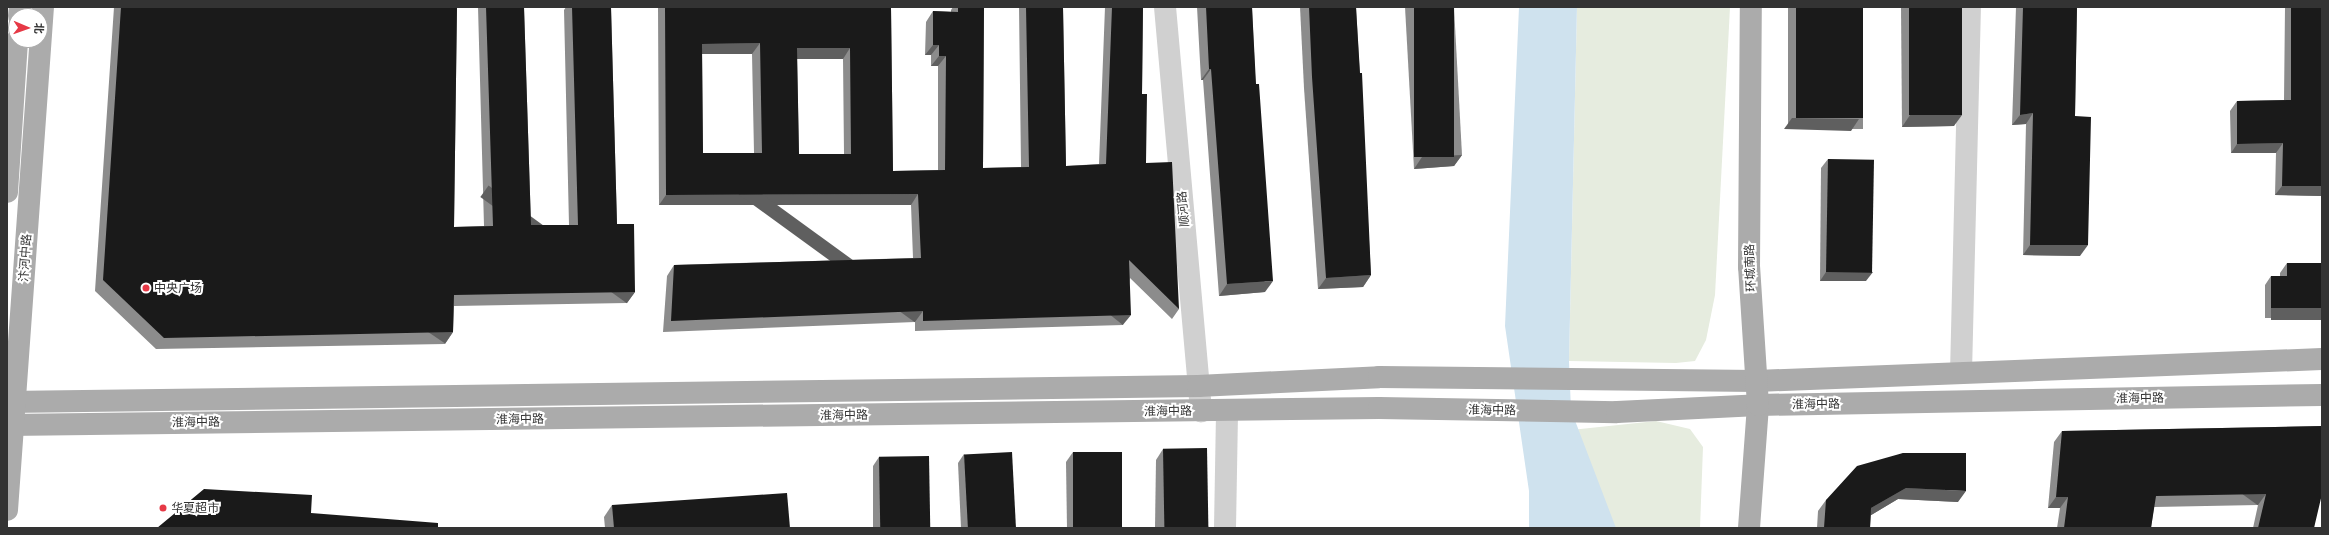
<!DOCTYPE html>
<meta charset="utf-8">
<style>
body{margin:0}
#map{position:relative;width:2329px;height:535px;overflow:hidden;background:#fff;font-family:"Open Sans","Noto Sans SC",sans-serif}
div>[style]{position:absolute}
.green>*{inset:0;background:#e6ecdf}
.water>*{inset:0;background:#cfe2ee}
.minor>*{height:22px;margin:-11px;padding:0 11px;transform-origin:11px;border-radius:11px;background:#d0d0d0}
.major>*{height:22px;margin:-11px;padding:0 11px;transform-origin:11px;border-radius:11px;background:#ababab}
.wall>*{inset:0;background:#8c8c8c;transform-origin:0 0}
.shaded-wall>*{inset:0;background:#5f5f5f;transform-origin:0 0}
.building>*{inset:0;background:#1a1a1a;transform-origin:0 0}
.dots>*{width:11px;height:11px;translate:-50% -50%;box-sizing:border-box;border:2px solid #fff;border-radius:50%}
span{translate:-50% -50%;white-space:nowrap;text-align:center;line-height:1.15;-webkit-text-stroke:4px #fff;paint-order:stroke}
.street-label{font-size:12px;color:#333}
.poi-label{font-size:12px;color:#333}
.left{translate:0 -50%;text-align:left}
.frame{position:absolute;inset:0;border:8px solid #333;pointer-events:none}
.north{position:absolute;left:8px;top:8px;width:40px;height:40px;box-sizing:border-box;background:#fff;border:1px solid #adadad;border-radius:50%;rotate:92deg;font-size:11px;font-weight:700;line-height:16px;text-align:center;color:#333}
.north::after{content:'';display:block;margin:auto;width:14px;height:18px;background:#e63946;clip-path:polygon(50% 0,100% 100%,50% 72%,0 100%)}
</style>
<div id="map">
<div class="green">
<div style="clip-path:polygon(1577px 7px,1730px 7px,1715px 295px,1706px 340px,1695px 361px,1676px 363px,1569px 361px)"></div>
<div style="clip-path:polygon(1656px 421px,1690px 429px,1703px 447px,1700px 528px,1612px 528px,1571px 430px)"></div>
</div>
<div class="water">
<div style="clip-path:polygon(1519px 7px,1577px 7px,1569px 361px,1571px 410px,1616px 528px,1529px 528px,1529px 491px,1505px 326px)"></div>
</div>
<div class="minor">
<div style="left:1165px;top:7px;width:406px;rotate:84.9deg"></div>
<div style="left:1961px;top:373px;width:366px;rotate:-88.6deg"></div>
<div style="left:1225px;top:528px;width:118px;rotate:-89deg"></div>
</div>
<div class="major">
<div style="left:19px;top:16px;width:9px;rotate:-84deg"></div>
<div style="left:7px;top:192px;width:152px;rotate:-86.2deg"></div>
<div style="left:7px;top:402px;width:1191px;rotate:-0.77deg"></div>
<div style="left:1198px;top:386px;width:181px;rotate:-2.8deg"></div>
<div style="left:1379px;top:377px;width:378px;rotate:0.6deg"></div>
<div style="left:1757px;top:381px;width:565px;rotate:-2.23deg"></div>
<div style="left:7px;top:425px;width:1372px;rotate:-0.71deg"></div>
<div style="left:1379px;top:408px;width:238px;rotate:1deg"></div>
<div style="left:1617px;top:412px;width:141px;rotate:-2.8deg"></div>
<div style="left:1758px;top:405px;width:564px;rotate:-1.02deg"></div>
<div style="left:7px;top:510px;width:504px;rotate:-85.91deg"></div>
<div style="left:1749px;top:528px;width:123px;rotate:-85.8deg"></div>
<div style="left:1758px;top:405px;width:138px;rotate:-93.7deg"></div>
<div style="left:1749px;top:267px;width:260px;rotate:-89.6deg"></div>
</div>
<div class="wall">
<div style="clip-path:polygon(114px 7px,457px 7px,454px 227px,484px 226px,478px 7px,524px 7px,531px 225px,569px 225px,564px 10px,566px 7px,611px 7px,617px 224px,635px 292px,627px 303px,454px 306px,453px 332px,445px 344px,156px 349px,95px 291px)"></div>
<div style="clip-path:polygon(evenodd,658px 7px,891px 7px,893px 171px,938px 170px,938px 66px,931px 66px,931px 55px,925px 55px,926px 22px,933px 11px,951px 12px,951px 10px,953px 7px,984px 7px,983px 168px,1021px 167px,1019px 7px,1002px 7px,1063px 7px,1066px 166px,1099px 164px,1105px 7px,1143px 7px,1142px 94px,1146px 163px,1179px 309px,1172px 319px,1130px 278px,1123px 325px,915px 331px,915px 322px,663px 332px,667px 276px,674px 265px,913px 258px,911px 205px,659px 205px,658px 7px,702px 54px,752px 54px,754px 153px,703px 153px,702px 54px,658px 7px,797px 59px,843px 59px,844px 154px,799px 154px,797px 59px)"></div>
<div style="clip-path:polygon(1197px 7px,1252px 7px,1265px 292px,1219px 296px,1203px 80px,1201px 80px)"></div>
<div style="clip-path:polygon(1300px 7px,1356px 7px,1371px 275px,1363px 287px,1318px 289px,1304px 88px)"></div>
<div style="clip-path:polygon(1405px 7px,1454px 7px,1462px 155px,1454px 166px,1414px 169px)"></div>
<div style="left:1788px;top:7px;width:75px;height:122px"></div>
<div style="clip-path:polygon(1901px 7px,1962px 7px,1954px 126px,1902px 127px)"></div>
<div style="clip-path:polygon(2016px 7px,2077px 7px,2075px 116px,2080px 256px,2023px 255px,2026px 124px,2012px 125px)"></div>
<div style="clip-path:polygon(2285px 7px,2322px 7px,2321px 196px,2275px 195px,2276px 153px,2231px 153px,2230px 111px,2237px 101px,2284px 100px)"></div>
<div style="clip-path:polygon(1828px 159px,1866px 281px,1820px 281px,1821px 168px)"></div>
<div style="clip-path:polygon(2287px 263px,2322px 263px,2322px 318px,2265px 318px,2265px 285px,2271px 276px,2280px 276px,2280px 273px)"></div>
<div style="clip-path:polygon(2322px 426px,2314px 528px,2253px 528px,2258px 505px,2154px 507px,2151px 528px,2057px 528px,2060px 508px,2048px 508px,2054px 442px,2062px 431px)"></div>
<div style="clip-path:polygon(1163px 449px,1209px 528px,1155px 528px,1156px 460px)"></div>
<div style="clip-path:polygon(1073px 452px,1123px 528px,1067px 528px,1066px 462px)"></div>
<div style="clip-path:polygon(1903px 453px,1958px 502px,1898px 499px,1871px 515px,1870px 528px,1817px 528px,1818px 511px,1826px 500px)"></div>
<div style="clip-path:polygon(964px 454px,1016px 528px,961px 528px,958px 463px)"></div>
<div style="clip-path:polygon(879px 457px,930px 528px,873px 528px,873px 466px)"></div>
<div style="clip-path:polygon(612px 505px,790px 528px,605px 528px,604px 517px)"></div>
</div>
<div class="shaded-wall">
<div style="clip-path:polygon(760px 43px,752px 54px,695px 54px,702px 44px)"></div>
<div style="clip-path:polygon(933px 45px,939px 45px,931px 55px,925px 55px)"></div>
<div style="clip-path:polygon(797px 48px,850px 48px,843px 59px,790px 59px)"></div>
<div style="clip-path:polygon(939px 56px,946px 56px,938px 66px,931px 66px)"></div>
<div style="clip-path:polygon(1209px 69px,1211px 69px,1203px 80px,1201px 80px)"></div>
<div style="clip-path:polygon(2033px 113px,2026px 124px,2012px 125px,2020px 115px)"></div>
<div style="clip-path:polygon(1910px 115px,1962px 115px,1954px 126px,1902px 127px)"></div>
<div style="clip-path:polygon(1792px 118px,1859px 119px,1851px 131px,1784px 129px)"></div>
<div style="clip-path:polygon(2283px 143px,2276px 153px,2231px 153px,2237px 144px)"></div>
<div style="clip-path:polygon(1462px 155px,1454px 166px,1414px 169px,1422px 157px)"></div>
<div style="clip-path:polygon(2282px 186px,2322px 186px,2322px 195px,2321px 196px,2275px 195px)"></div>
<div style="clip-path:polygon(918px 194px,911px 205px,659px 205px,666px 195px)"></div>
<div style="clip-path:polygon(2030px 245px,2088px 245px,2080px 256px,2023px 255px)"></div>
<div style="clip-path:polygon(1826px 272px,1873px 272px,1866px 281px,1820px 281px)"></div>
<div style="clip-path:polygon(1371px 275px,1363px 287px,1318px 289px,1326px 278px)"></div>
<div style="clip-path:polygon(1273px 281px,1265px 292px,1219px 296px,1227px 284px)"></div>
<div style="left:635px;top:292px;width:14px;height:181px;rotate:126deg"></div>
<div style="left:2271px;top:308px;width:51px;height:12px"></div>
<div style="left:923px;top:311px;width:14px;height:252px;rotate:126deg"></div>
<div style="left:1131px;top:315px;width:13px;height:208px;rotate:129deg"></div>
<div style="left:453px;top:332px;width:14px;height:289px;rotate:124deg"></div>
<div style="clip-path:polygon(1906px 488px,1966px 491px,1958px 502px,1898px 499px,1863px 520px,1871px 508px)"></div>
<div style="left:2266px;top:494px;width:14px;height:110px;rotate:126deg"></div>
<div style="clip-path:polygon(2056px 497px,2068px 497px,2060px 508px,2048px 508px)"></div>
</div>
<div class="building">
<div style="clip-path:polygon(121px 7px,457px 7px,454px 227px,493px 226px,486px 7px,524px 7px,531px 225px,578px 225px,572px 7px,611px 7px,617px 224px,634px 224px,635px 292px,454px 295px,453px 332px,164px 338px,103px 280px)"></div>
<div style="clip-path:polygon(evenodd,665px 7px,891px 7px,893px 171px,945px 170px,946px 56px,939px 56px,939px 45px,933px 45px,933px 11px,958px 12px,958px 7px,984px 7px,983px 168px,1029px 167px,1026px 7px,1063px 7px,1066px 166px,1106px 164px,1112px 7px,1143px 7px,1142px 94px,1147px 94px,1146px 163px,1172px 162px,1179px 309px,1129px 260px,1131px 315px,923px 321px,923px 311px,671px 321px,674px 265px,921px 258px,918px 194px,666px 195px,665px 7px,760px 43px,762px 153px,703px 153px,702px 44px,760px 43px,665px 7px,797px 48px,850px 48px,851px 154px,799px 154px,797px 48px)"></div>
<div style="clip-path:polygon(1206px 7px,1252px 7px,1256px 84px,1259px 84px,1273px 281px,1227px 284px,1211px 69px,1209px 69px)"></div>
<div style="clip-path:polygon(1309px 7px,1356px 7px,1360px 73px,1362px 73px,1371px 275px,1326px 278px,1312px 77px)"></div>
<div style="left:1414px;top:7px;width:40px;height:150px"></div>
<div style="left:1796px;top:7px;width:67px;height:111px"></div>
<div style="left:1909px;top:7px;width:53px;height:108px"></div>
<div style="clip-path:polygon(2023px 7px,2077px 7px,2075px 116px,2091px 117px,2088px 245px,2030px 245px,2033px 113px,2020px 115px)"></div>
<div style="clip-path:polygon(2291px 7px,2322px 7px,2322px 186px,2282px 186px,2283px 143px,2237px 144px,2237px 101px,2291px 100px)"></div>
<div style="left:1828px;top:159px;width:46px;height:113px;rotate:1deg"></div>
<div style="clip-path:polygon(2287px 263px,2322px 263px,2322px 308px,2271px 308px,2271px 276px,2287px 276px)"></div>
<div style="clip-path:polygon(2322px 426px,2322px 494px,2314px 528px,2258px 528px,2266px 494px,2156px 496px,2151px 528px,2064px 528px,2068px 497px,2056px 497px,2062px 431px)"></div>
<div style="left:1207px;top:448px;width:80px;height:44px;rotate:89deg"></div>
<div style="left:1012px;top:452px;width:76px;height:48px;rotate:87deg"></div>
<div style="left:1073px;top:452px;width:49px;height:76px"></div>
<div style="clip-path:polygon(1903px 453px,1966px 453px,1966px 491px,1906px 488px,1871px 508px,1870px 528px,1824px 528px,1826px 500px,1857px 466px)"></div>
<div style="left:929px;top:456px;width:72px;height:50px;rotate:89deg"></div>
<div style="clip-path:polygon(204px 489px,312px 495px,311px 513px,438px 523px,438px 528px,157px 528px)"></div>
<div style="clip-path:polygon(787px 493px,790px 528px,614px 528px,612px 505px)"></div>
</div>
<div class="dots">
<div style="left:146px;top:288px;background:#e63946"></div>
<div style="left:163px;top:508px;background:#e63946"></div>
</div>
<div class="street-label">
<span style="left:1183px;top:209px;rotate:-95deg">顺河路</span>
<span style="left:25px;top:258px;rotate:-86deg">汴河中路</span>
<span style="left:1750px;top:268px;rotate:-92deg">环城南路</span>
<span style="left:2140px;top:398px;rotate:-1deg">淮海中路</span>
<span style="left:1816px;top:404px;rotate:-1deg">淮海中路</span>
<span style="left:1492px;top:410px;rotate:1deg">淮海中路</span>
<span style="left:1168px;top:411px;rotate:-1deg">淮海中路</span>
<span style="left:844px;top:415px;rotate:-1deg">淮海中路</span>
<span style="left:520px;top:419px;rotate:-1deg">淮海中路</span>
<span style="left:196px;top:422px;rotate:-1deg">淮海中路</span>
</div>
<div class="poi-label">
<span class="left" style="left:154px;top:288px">中央广场</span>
<span class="left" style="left:171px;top:508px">华夏超市</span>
</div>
<div class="frame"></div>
<div class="north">北</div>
</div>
